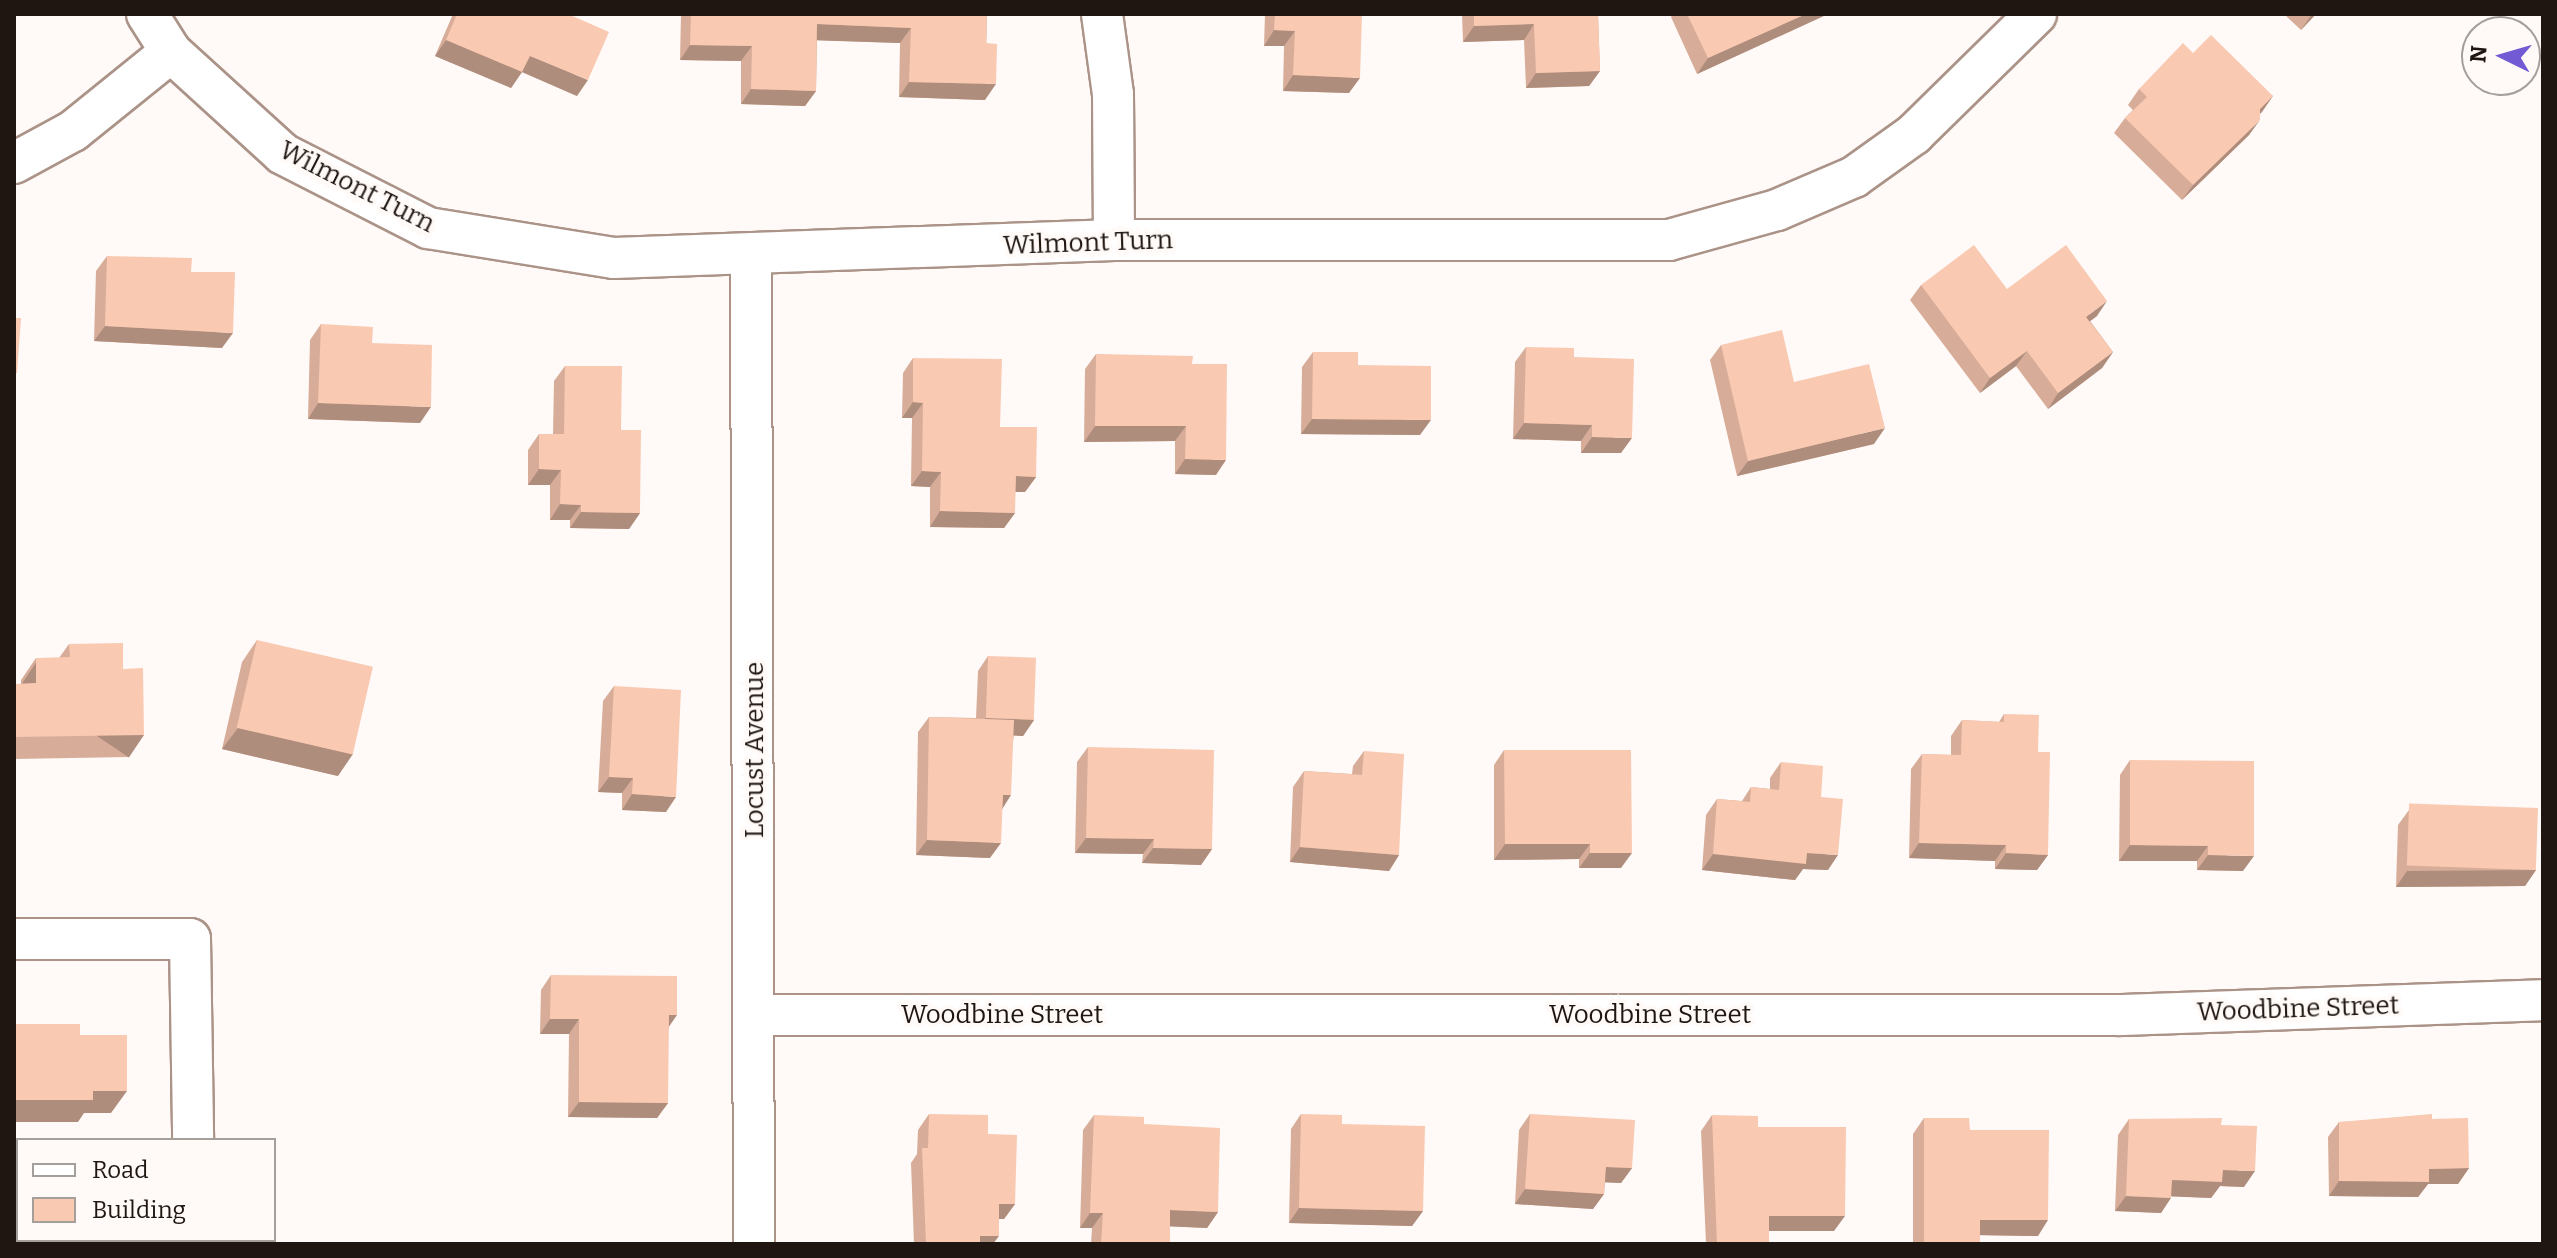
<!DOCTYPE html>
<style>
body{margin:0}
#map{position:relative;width:2557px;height:1258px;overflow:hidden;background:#fffaf7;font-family:Bitter,serif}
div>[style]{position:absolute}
.roads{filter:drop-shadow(2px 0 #ab9388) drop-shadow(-2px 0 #ab9388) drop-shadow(0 2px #ab9388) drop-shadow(0 -2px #ab9388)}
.street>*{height:40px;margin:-20px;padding:0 20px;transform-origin:20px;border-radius:20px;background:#fff}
.wall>*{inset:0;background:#d7ad99}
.shaded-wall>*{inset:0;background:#af8d7d;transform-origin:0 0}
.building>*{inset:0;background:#fac9b2;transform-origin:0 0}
span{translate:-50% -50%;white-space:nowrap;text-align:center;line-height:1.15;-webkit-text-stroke:7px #fffaf7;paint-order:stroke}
.street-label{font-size:26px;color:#1f1612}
.frame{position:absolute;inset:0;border:16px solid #1f1612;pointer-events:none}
.legend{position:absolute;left:16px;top:1138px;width:260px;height:104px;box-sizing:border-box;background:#fffaf7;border:2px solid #a59f9b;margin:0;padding:10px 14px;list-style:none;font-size:24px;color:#1f1612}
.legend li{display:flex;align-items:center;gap:16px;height:40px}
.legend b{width:40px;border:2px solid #a59f9b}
.north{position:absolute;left:2461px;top:16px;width:80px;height:80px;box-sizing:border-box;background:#fffaf7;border:2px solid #a59f9b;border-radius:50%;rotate:275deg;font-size:22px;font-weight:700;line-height:32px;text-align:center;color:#1f1612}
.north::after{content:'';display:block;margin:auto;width:28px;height:36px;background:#715ad4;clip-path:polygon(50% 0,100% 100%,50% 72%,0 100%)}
</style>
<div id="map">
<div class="roads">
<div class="street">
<div style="left:147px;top:14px;width:45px;rotate:57.7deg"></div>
<div style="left:171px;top:52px;width:151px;rotate:42.3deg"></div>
<div style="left:283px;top:154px;width:163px;rotate:27deg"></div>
<div style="left:428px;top:228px;width:188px;rotate:9.2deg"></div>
<div style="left:614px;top:258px;width:500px;rotate:-2.06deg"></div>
<div style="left:1114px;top:240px;width:555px"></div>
<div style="left:1669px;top:240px;width:112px;rotate:-15.5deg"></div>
<div style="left:1777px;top:210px;width:84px;rotate:-23.2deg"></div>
<div style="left:1854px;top:177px;width:74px;rotate:-35.6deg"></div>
<div style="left:1914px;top:134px;width:171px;rotate:-44.5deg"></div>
<div style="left:1102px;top:14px;width:81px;rotate:82.2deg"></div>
<div style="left:1113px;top:94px;width:146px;rotate:89.6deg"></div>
<div style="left:14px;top:163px;width:67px;rotate:-28.5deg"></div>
<div style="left:73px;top:131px;width:126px;rotate:-38.9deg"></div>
<div style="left:751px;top:257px;width:987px;rotate:89.83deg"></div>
<div style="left:14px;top:939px;width:176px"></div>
<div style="left:190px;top:939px;width:201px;rotate:89.1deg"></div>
<div style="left:757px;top:1015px;width:1364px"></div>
<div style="left:2121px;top:1015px;width:422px;rotate:-2deg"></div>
<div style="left:194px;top:1240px;width:4px;rotate:90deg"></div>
</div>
</div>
<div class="wall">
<div style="clip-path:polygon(453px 14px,568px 14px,577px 96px,522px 72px,511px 88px,435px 56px)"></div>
<div style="clip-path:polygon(681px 14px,987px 14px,985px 100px,899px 97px,900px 43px,817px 40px,816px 91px,805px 106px,741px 104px,741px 61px,680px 60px)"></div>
<div style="clip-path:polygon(1265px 14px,1362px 14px,1349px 93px,1283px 91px,1284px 46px,1264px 46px)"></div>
<div style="clip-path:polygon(1462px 14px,1598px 14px,1600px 71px,1589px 86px,1526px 88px,1524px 40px,1463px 42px)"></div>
<div style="clip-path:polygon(1673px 14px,1828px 14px,1697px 74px,1671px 17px)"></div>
<div style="clip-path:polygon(2284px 14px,2316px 14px,2301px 30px)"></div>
<div style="clip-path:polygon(2193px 53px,2273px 96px,2260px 113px,2249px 135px,2182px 200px,2114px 133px,2125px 118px,2133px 110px,2128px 105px,2139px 89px)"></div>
<div style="clip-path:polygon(107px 256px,191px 272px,222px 348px,94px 341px,96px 271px)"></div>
<div style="clip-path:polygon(1921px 285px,2007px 289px,2097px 316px,2090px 321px,2113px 352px,2102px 368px,2048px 409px,2016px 366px,1980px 393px,1910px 300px)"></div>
<div style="clip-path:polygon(321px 324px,372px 343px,420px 423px,308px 419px,310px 340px)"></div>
<div style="clip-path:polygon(1721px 345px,1794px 382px,1874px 444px,1737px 476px,1710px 360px)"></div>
<div style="clip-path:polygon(1526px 347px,1574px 357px,1621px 453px,1581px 453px,1581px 441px,1513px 439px,1515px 362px)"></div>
<div style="clip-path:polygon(1313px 352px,1358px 365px,1420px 435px,1301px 434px,1302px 367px)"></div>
<div style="clip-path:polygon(1096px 354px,1192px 364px,1216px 475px,1175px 474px,1175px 441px,1084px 442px,1085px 369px)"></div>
<div style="clip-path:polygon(913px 358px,1000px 427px,1036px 477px,1025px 492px,1015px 492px,1015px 513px,1004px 528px,930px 527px,930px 487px,911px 486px,912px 418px,902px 418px,903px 373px)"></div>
<div style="clip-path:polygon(565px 366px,621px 430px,640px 513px,629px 529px,570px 528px,570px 520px,550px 520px,550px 485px,528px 485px,528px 450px,539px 434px,553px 434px,554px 381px)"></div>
<div style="clip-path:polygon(257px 640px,338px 776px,222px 749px,242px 662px)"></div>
<div style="clip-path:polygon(69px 644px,123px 669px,129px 757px,14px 759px,14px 684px,21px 684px,21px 680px,36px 658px,59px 658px)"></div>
<div style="clip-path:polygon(988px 656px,1034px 720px,1023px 736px,1014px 735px,1002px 808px,990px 858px,916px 855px,918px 732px,929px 717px,976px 718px,978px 671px)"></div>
<div style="clip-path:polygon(614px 686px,666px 812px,622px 810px,622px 793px,598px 792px,603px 701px)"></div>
<div style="clip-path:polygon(2004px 714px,2038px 752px,2048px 855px,2037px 870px,1995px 869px,1995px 861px,1909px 858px,1911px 769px,1922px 754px,1951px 755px,1951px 736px,1962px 720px,1999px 722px)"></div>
<div style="clip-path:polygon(1088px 747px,1212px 849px,1201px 865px,1142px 863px,1143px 854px,1075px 853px,1077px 762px)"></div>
<div style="clip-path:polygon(1504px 750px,1621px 868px,1579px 868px,1579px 859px,1494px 860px,1494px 765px)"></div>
<div style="clip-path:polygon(1364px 751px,1399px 855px,1389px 871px,1290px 862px,1293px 787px,1304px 771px,1352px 774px,1353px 766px)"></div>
<div style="clip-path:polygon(2130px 760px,2243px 871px,2197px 870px,2197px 861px,2119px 861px,2120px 775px)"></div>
<div style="clip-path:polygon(1781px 762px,1821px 797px,1828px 870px,1803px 869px,1795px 880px,1702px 870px,1706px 815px,1717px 799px,1742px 801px,1751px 787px,1770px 789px,1770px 778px)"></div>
<div style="clip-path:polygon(2409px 810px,2536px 870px,2525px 886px,2396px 887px,2398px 825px)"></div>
<div style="clip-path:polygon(551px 975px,668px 1103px,657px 1118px,568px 1117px,569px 1034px,540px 1034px,541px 990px)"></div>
<div style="clip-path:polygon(929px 1114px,1015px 1204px,1004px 1219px,999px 1219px,993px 1244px,914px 1244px,911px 1163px,917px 1154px,918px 1130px)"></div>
<div style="clip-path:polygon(1301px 1114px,1342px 1124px,1423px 1211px,1412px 1226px,1289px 1223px,1291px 1129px)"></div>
<div style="clip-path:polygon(1530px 1114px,1632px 1168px,1621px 1183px,1605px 1182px,1604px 1194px,1593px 1209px,1515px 1204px,1519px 1130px)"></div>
<div style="clip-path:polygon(1094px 1115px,1144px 1124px,1218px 1212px,1207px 1228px,1170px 1226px,1170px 1244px,1091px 1244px,1092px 1228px,1080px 1228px,1083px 1130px)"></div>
<div style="clip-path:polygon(1712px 1115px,1758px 1127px,1834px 1231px,1769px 1231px,1769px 1244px,1706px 1244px,1701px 1131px)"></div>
<div style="clip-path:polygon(1924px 1118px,1970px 1130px,2038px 1236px,1980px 1235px,1980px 1244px,1913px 1244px,1913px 1134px)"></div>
<div style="clip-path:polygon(2129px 1119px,2221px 1125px,2244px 1187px,2220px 1186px,2211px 1198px,2171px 1196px,2161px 1213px,2115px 1211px,2118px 1135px)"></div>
<div style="clip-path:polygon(2432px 1119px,2469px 1168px,2458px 1184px,2428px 1184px,2418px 1197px,2329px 1196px,2328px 1137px,2339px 1122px)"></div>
<div style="clip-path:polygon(2543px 1129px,2543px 1216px,2542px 1130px)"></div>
</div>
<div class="shaded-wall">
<div style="clip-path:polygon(1806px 14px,1828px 14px,1697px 74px,1708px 58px)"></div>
<div style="clip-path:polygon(2312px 14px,2316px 14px,2301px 30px)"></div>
<div style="clip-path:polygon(817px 24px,911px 28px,900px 43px,806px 40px)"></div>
<div style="clip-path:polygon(1534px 24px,1524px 40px,1463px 42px,1474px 26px)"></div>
<div style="clip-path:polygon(1274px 30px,1295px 31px,1284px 46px,1264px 46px)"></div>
<div style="clip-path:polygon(446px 40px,530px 56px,588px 80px,577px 96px,522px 72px,511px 88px,435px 56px)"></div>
<div style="clip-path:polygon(690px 45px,752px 46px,741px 61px,680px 60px)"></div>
<div style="clip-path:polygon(1600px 71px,1589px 86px,1526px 88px,1536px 73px)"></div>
<div style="clip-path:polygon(1293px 75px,1360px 78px,1349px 93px,1283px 91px)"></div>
<div style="clip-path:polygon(909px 82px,996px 84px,985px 100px,899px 97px)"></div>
<div style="clip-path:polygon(751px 89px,816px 91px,805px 106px,741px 104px)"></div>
<div style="clip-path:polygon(2273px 96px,2262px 112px,2250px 124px,2260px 109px)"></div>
<div style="clip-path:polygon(2260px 120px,2249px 135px,2182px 200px,2193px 185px)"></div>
<div style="clip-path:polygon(2107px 301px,2097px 316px,2076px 332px,2086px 317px)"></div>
<div style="clip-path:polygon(105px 326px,233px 333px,222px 348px,94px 341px)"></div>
<div style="clip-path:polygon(2027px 351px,2016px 366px,1980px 393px,1990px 378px)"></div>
<div style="clip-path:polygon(2113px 352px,2102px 368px,2048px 409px,2058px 393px)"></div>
<div style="clip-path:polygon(913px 402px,923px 403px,912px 418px,902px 418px)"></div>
<div style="clip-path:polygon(318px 403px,431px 407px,420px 423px,308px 419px)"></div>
<div style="clip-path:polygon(1312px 419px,1431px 420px,1420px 435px,1301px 434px)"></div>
<div style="clip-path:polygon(1524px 423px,1592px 425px,1581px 441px,1513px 439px)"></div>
<div style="clip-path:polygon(1095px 426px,1186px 426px,1175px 441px,1084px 442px)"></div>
<div style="clip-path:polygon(1885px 428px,1874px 444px,1737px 476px,1748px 461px)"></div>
<div style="clip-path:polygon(1592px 437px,1632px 438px,1621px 453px,1581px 453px)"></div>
<div style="clip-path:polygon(1185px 459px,1226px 460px,1216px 475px,1175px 474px)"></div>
<div style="clip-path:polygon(539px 469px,561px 470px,550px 485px,528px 485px)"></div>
<div style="clip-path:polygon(922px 471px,941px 472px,930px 487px,911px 486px)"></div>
<div style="clip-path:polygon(1016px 476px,1036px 477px,1025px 492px,1005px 492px)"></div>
<div style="clip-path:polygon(560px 504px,581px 505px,570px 520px,550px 520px)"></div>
<div style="clip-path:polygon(940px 511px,1015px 513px,1004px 528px,930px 527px)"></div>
<div style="clip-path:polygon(581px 512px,640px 513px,629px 529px,570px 528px)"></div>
<div style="clip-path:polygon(986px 718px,1034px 720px,1023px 736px,975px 734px)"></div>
<div style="clip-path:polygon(238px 728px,353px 754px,338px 776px,222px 749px)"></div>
<div style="left:144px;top:735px;width:27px;height:130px;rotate:124deg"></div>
<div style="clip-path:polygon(609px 777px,633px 778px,622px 793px,598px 792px)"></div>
<div style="clip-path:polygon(632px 794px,676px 797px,666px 812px,622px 810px)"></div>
<div style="clip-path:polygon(1003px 795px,1011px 795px,1001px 811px)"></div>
<div style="clip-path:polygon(1086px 838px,1154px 839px,1143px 854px,1075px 853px)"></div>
<div style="clip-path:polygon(927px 840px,1001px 843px,990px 858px,916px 855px)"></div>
<div style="clip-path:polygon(1919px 843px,2006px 845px,1995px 861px,1909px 858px)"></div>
<div style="clip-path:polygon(1505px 844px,1590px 844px,1579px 859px,1494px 860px)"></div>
<div style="clip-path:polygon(2130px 845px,2208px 846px,2197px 861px,2119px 861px)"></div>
<div style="clip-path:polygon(1300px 847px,1399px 855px,1389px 871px,1290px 862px)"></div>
<div style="clip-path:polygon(1153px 848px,1212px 849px,1201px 865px,1142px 863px)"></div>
<div style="clip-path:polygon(1590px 853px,1632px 853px,1621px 868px,1579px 868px)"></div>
<div style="clip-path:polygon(1807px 853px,1838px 855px,1828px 870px,1803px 869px,1795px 880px,1702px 870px,1713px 854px)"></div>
<div style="clip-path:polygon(2006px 853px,2048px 855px,2037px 870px,1995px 869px)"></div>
<div style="clip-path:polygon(2208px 855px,2254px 856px,2243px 871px,2197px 870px)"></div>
<div style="clip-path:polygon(2536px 870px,2525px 886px,2396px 887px,2407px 871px)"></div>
<div style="clip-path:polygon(669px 1015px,677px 1015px,666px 1031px)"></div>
<div style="clip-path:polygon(550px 1019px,579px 1019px,569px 1034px,540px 1034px)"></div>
<div style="clip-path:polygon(93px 1091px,127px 1091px,111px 1113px,84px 1113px,78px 1122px,14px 1122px,14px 1100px)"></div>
<div style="clip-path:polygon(579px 1102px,668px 1103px,657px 1118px,568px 1117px)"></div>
<div style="clip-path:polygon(1606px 1167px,1632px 1168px,1621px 1183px,1595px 1182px)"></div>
<div style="clip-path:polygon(2469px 1168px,2458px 1184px,2428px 1184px,2418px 1197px,2329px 1196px,2339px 1181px,2429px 1169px)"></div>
<div style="clip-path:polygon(2223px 1170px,2255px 1171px,2244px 1187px,2220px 1186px,2211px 1198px,2161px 1196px,2172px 1180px)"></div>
<div style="clip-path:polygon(1525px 1189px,1604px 1194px,1593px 1209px,1515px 1204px)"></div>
<div style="clip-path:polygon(2126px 1196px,2171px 1198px,2161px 1213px,2115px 1211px)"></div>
<div style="clip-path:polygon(999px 1204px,1015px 1204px,1004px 1219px,988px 1219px)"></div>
<div style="clip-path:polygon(1299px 1208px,1423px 1211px,1412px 1226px,1289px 1223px)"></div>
<div style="clip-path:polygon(1170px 1210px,1218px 1212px,1207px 1228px,1160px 1226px)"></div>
<div style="clip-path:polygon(1090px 1213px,1103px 1213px,1092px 1228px,1080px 1228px)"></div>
<div style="clip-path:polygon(1769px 1216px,1845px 1216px,1834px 1231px,1758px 1231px)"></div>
<div style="clip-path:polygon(1980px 1220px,2048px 1220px,2038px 1236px,1969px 1235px)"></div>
<div style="clip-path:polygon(980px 1236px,999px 1236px,993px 1244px,925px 1244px,926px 1243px)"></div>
</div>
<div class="building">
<div style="clip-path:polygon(457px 14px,568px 14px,609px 32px,588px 80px,530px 56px,522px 72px,446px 40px)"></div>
<div style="clip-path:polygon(691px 14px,987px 14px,986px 43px,997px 44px,996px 84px,909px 82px,911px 28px,817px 24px,816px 91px,751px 89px,752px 46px,690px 45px)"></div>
<div style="clip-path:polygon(1275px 14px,1362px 14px,1360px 78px,1293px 75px,1295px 31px,1274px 30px)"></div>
<div style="clip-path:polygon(1474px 14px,1598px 14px,1600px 71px,1536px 73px,1534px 24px,1474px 26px)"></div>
<div style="clip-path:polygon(1687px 14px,1806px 14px,1708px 58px)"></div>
<div style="clip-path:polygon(2211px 35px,2273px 96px,2260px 109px,2260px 120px,2193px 185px,2125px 118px,2147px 97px,2139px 89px,2183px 43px,2193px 53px)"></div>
<div style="clip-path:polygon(1974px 245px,2007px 289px,2066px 245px,2107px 301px,2086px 317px,2113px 352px,2058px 393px,2027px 351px,1990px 378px,1921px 285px)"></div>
<div style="clip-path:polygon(107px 256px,192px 258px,191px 272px,235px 272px,233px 333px,105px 326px)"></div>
<div style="clip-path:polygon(14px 318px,21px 318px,17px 373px,14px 373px)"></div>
<div style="clip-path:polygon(321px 324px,373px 327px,372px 343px,432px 345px,431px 407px,318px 403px)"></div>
<div style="clip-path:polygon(1782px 330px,1794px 382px,1869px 364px,1885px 428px,1748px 461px,1721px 345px)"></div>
<div style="clip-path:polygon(1526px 347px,1574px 348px,1574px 357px,1634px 359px,1632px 438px,1592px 437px,1592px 425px,1524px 423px)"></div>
<div style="clip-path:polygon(1313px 352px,1358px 352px,1358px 365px,1431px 366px,1431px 420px,1312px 419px)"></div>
<div style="clip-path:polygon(1096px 354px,1193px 356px,1192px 364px,1227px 364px,1226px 460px,1185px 459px,1186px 426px,1095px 426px)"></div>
<div style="clip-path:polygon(913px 358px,1002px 359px,1000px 427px,1037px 427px,1036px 477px,1016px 476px,1015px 513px,940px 511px,941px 472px,922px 471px,923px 403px,913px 402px)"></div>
<div style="clip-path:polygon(565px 366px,622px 366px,621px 430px,641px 430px,640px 513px,581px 512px,581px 505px,560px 504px,561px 470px,539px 469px,539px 434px,564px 434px)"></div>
<div style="left:257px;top:640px;width:119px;height:90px;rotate:13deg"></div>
<div style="clip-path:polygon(123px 643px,123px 669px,143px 668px,144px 735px,14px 737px,14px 684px,36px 683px,36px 658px,70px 657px,69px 644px)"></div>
<div style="left:988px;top:656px;width:48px;height:62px;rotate:2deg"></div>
<div style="clip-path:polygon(614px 686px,681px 690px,676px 797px,632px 794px,633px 778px,609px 777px)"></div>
<div style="clip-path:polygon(2004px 714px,2039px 715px,2038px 752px,2050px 752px,2048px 855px,2006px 853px,2006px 845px,1919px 843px,1922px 754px,1961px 755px,1962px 720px,2004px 722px)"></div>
<div style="clip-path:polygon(929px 717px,1014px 720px,1011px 795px,1003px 795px,1001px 843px,927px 840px)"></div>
<div style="clip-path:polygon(1088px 747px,1214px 750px,1212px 849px,1153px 848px,1154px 839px,1086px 838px)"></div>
<div style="clip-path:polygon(1504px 750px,1631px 750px,1632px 853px,1590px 853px,1590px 844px,1505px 844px)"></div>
<div style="clip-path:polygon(1364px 751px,1404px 754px,1399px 855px,1300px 847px,1304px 771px,1362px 775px)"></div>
<div style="clip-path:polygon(2130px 760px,2254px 761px,2254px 856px,2208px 855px,2208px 846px,2130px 845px)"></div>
<div style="clip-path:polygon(1781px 762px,1823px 766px,1821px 797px,1843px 799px,1838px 855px,1807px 853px,1806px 864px,1713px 854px,1717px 799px,1750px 802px,1751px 787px,1779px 790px)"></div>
<div style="left:2538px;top:808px;width:62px;height:129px;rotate:92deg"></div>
<div style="clip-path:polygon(551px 975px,677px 976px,677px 1015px,669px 1015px,668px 1103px,579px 1102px,579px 1019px,550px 1019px)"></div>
<div style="clip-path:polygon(14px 1024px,80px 1024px,80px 1035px,127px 1035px,127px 1091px,93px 1091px,93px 1100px,14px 1100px)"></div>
<div style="clip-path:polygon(929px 1114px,988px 1115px,988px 1134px,1017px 1135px,1015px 1204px,999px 1204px,999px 1236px,980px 1236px,980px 1243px,926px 1243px,922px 1148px,928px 1148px)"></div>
<div style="clip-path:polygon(1301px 1114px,1342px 1115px,1342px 1124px,1425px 1126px,1423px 1211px,1299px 1208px)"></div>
<div style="clip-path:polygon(1530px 1114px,1635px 1120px,1632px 1168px,1606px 1167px,1604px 1194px,1525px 1189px)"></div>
<div style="clip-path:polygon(2432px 1114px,2432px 1119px,2468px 1118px,2469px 1168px,2429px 1169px,2429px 1182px,2339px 1181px,2339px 1122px)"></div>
<div style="clip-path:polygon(1094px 1115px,1144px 1117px,1144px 1124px,1220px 1128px,1218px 1212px,1170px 1210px,1170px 1244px,1101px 1244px,1103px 1213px,1090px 1213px)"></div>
<div style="clip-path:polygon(1712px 1115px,1758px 1116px,1758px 1127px,1846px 1127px,1845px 1216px,1769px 1216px,1769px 1244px,1717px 1244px)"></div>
<div style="clip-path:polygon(1924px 1118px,1969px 1118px,1970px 1130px,2049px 1130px,2048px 1220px,1980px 1220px,1980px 1244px,1924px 1244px)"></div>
<div style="clip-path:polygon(2222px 1118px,2221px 1125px,2257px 1126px,2255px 1171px,2223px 1170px,2222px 1182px,2172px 1180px,2171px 1198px,2126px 1196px,2129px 1119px)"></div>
</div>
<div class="street-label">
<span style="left:357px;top:187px;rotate:27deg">Wilmont Turn</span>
<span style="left:1088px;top:243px;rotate:-2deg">Wilmont Turn</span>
<span style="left:755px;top:750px;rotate:-90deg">Locust Avenue</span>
<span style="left:2298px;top:1009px;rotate:-2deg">Woodbine Street</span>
<span style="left:1002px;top:1015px">Woodbine Street</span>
<span style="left:1650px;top:1015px">Woodbine Street</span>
</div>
<div class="frame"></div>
<ul class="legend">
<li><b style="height:10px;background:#fff"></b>Road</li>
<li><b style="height:22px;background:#fac9b2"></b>Building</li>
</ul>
<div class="north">N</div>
</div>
